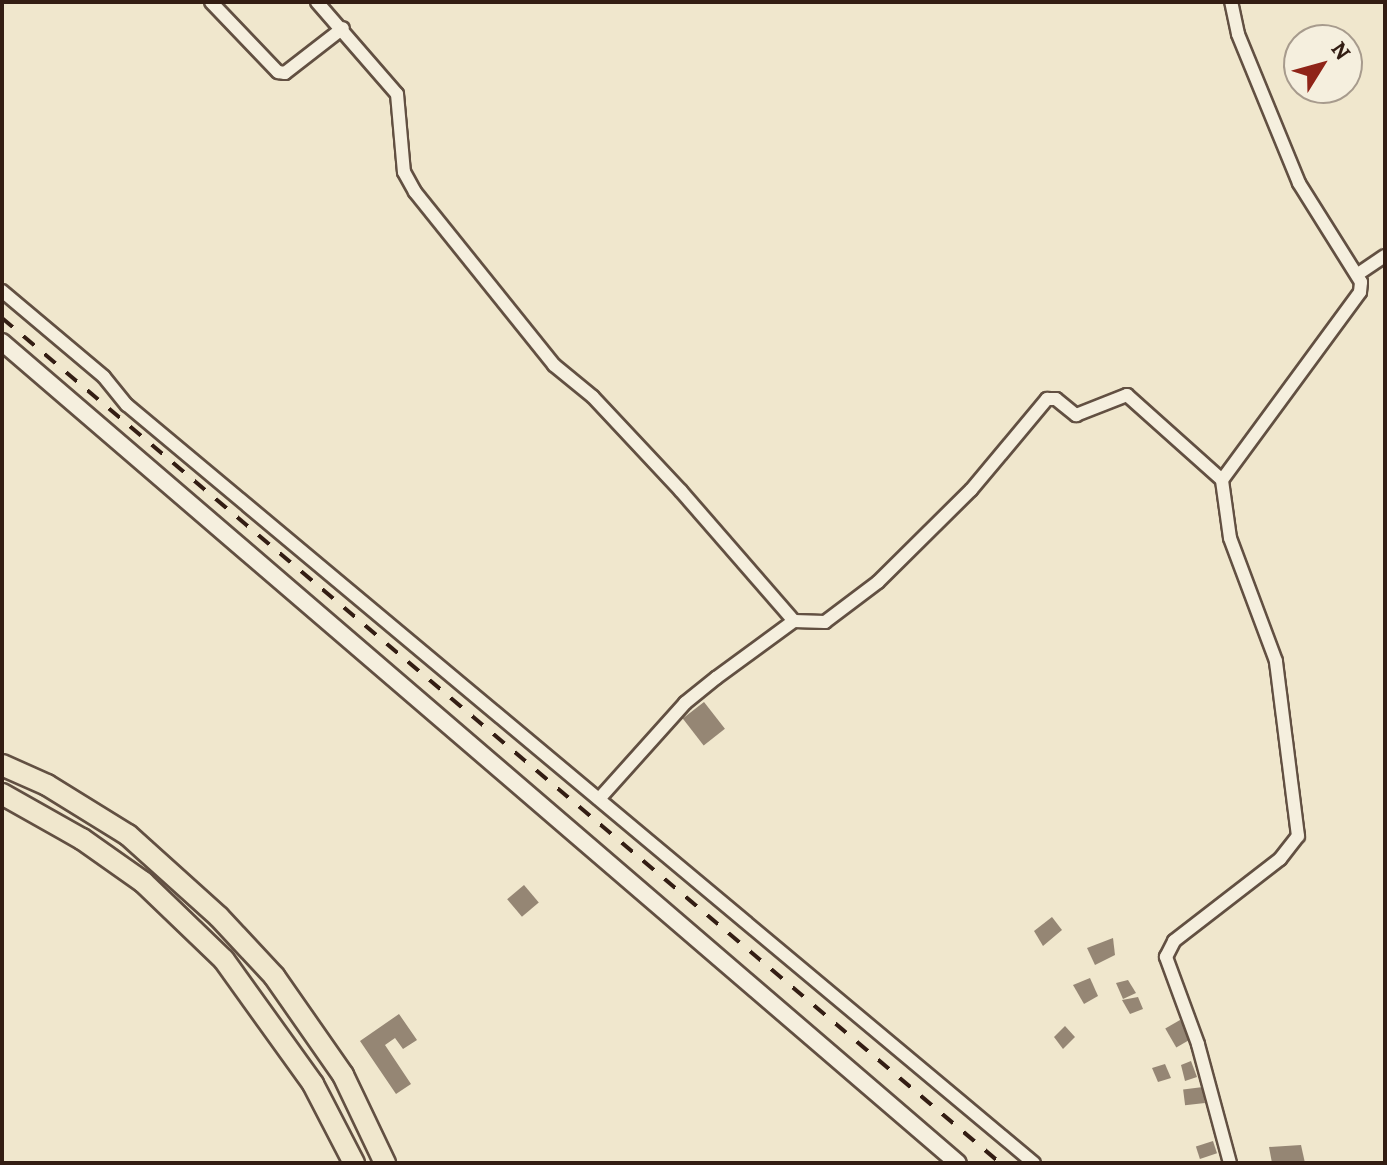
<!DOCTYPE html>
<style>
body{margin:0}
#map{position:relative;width:1387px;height:1165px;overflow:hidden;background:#f0e7cd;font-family:Alegreya,serif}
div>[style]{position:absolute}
.building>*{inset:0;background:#958674;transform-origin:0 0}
.roads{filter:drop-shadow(2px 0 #625042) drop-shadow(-2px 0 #625042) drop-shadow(0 2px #625042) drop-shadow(0 -2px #625042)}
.minor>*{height:12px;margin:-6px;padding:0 6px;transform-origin:6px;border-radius:6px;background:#f5efde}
.tertiary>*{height:16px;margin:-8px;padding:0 8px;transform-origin:8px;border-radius:8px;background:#f5efde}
.trunk>*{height:20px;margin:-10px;padding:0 10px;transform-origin:10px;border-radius:10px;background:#f0e7cd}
.rail>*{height:4px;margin-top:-2px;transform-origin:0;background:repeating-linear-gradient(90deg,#331d13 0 14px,transparent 0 28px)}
span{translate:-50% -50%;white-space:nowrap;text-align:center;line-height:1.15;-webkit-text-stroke:7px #f5efde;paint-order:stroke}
.frame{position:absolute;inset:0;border:4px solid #331d13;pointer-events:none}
.north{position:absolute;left:1283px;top:24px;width:80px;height:80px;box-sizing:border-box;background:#f5efde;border:2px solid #a79b8d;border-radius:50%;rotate:53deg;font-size:22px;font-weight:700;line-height:32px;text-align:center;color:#331d13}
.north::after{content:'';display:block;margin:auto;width:28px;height:36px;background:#8f2418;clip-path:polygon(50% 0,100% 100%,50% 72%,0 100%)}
</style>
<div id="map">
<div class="building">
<div style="left:704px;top:702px;width:34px;height:27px;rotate:52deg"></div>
<div style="left:524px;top:885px;width:23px;height:22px;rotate:50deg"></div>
<div style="clip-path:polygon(1052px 917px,1062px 930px,1043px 946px,1034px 931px)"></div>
<div style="clip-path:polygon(1113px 938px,1115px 955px,1095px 965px,1087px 948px)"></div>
<div style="clip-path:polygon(1090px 978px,1098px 996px,1084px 1004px,1073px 985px)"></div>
<div style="clip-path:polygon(1128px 980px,1136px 993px,1123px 999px,1116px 983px)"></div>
<div style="clip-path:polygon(1138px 997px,1143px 1009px,1130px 1014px,1122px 1000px)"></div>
<div style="clip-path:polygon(399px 1014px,417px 1040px,403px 1049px,395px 1038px,385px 1045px,411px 1084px,396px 1094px,360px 1041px)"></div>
<div style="left:1180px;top:1020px;width:22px;height:17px;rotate:60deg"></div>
<div style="clip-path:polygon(1065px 1026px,1075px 1037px,1063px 1049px,1054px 1037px)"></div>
<div style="clip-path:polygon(1191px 1061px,1197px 1077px,1185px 1081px,1181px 1065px)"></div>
<div style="clip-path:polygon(1165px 1064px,1171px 1078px,1158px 1082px,1152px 1068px)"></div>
<div style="left:1203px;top:1087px;width:16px;height:20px;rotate:83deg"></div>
<div style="left:1213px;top:1141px;width:13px;height:18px;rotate:72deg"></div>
<div style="clip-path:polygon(1301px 1145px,1305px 1163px,1272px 1163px,1269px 1147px)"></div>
</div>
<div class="roads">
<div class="minor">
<div style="left:211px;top:2px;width:97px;rotate:46.3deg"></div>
<div style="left:278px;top:72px;width:7px;rotate:8deg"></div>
<div style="left:285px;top:73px;width:73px;rotate:-37.8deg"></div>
<div style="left:317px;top:2px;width:122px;rotate:49deg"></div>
<div style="left:397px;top:94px;width:78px;rotate:84.9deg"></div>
<div style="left:404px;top:172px;width:23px;rotate:61deg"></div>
<div style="left:415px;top:192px;width:222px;rotate:51.2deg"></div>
<div style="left:554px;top:365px;width:50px;rotate:39.4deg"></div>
<div style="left:593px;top:397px;width:129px;rotate:46.9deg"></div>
<div style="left:681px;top:491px;width:172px;rotate:49deg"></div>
<div style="left:1358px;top:274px;width:32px;rotate:-34deg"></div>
<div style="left:2px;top:291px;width:133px;rotate:40.1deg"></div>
<div style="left:104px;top:377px;width:36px;rotate:51deg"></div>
<div style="left:127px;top:405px;width:1182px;rotate:39.89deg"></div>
<div style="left:599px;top:799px;width:129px;rotate:-48.1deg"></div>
<div style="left:685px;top:703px;width:40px;rotate:-39deg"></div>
<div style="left:716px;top:678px;width:97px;rotate:-36.2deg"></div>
<div style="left:794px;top:621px;width:31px;rotate:2deg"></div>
<div style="left:825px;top:622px;width:66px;rotate:-37deg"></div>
<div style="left:878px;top:582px;width:131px;rotate:-44.7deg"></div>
<div style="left:971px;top:490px;width:119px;rotate:-50.1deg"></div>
<div style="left:1047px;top:399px;width:9px"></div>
<div style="left:1056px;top:399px;width:26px;rotate:39deg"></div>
<div style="left:1076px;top:415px;width:55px;rotate:-21.4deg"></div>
<div style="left:1127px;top:395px;width:127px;rotate:41.8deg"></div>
<div style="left:1230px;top:1163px;width:123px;rotate:-105.1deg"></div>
<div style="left:1198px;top:1044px;width:93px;rotate:-110.2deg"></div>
<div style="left:1166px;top:957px;width:18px;rotate:-63deg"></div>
<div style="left:1174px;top:941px;width:134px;rotate:-37.7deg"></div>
<div style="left:1280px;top:859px;width:29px;rotate:-52deg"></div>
<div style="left:1298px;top:836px;width:176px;rotate:-97.2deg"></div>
<div style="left:1276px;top:661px;width:131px;rotate:-110.5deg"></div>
<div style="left:1230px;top:538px;width:59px;rotate:-97.9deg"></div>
<div style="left:1222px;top:480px;width:233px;rotate:-53.7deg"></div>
<div style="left:1360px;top:292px;width:10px;rotate:-84deg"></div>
<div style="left:1361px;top:282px;width:117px;rotate:-122.1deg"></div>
<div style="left:1299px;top:183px;width:161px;rotate:-112.3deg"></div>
<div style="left:1238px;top:34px;width:33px;rotate:-102deg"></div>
</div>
<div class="tertiary">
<div style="left:2px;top:342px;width:1260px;rotate:40.66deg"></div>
</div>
<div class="trunk">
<div style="left:2px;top:765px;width:49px;rotate:24deg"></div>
<div style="left:47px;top:785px;width:95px;rotate:31.7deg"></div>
<div style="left:128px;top:835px;width:122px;rotate:42deg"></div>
<div style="left:219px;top:917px;width:81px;rotate:47deg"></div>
<div style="left:274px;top:976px;width:121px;rotate:55.1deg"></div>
<div style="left:343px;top:1075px;width:98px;rotate:64.5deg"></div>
<div style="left:2px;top:794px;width:92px;rotate:29.4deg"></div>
<div style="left:82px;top:839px;width:75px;rotate:35.2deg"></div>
<div style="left:143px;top:882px;width:112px;rotate:43.9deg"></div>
<div style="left:224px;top:960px;width:153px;rotate:54.3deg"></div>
<div style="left:313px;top:1084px;width:89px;rotate:62.6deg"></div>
</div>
</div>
<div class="rail">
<div style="left:2px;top:318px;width:1308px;rotate:40.25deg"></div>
</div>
<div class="frame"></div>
<div class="north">N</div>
</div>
